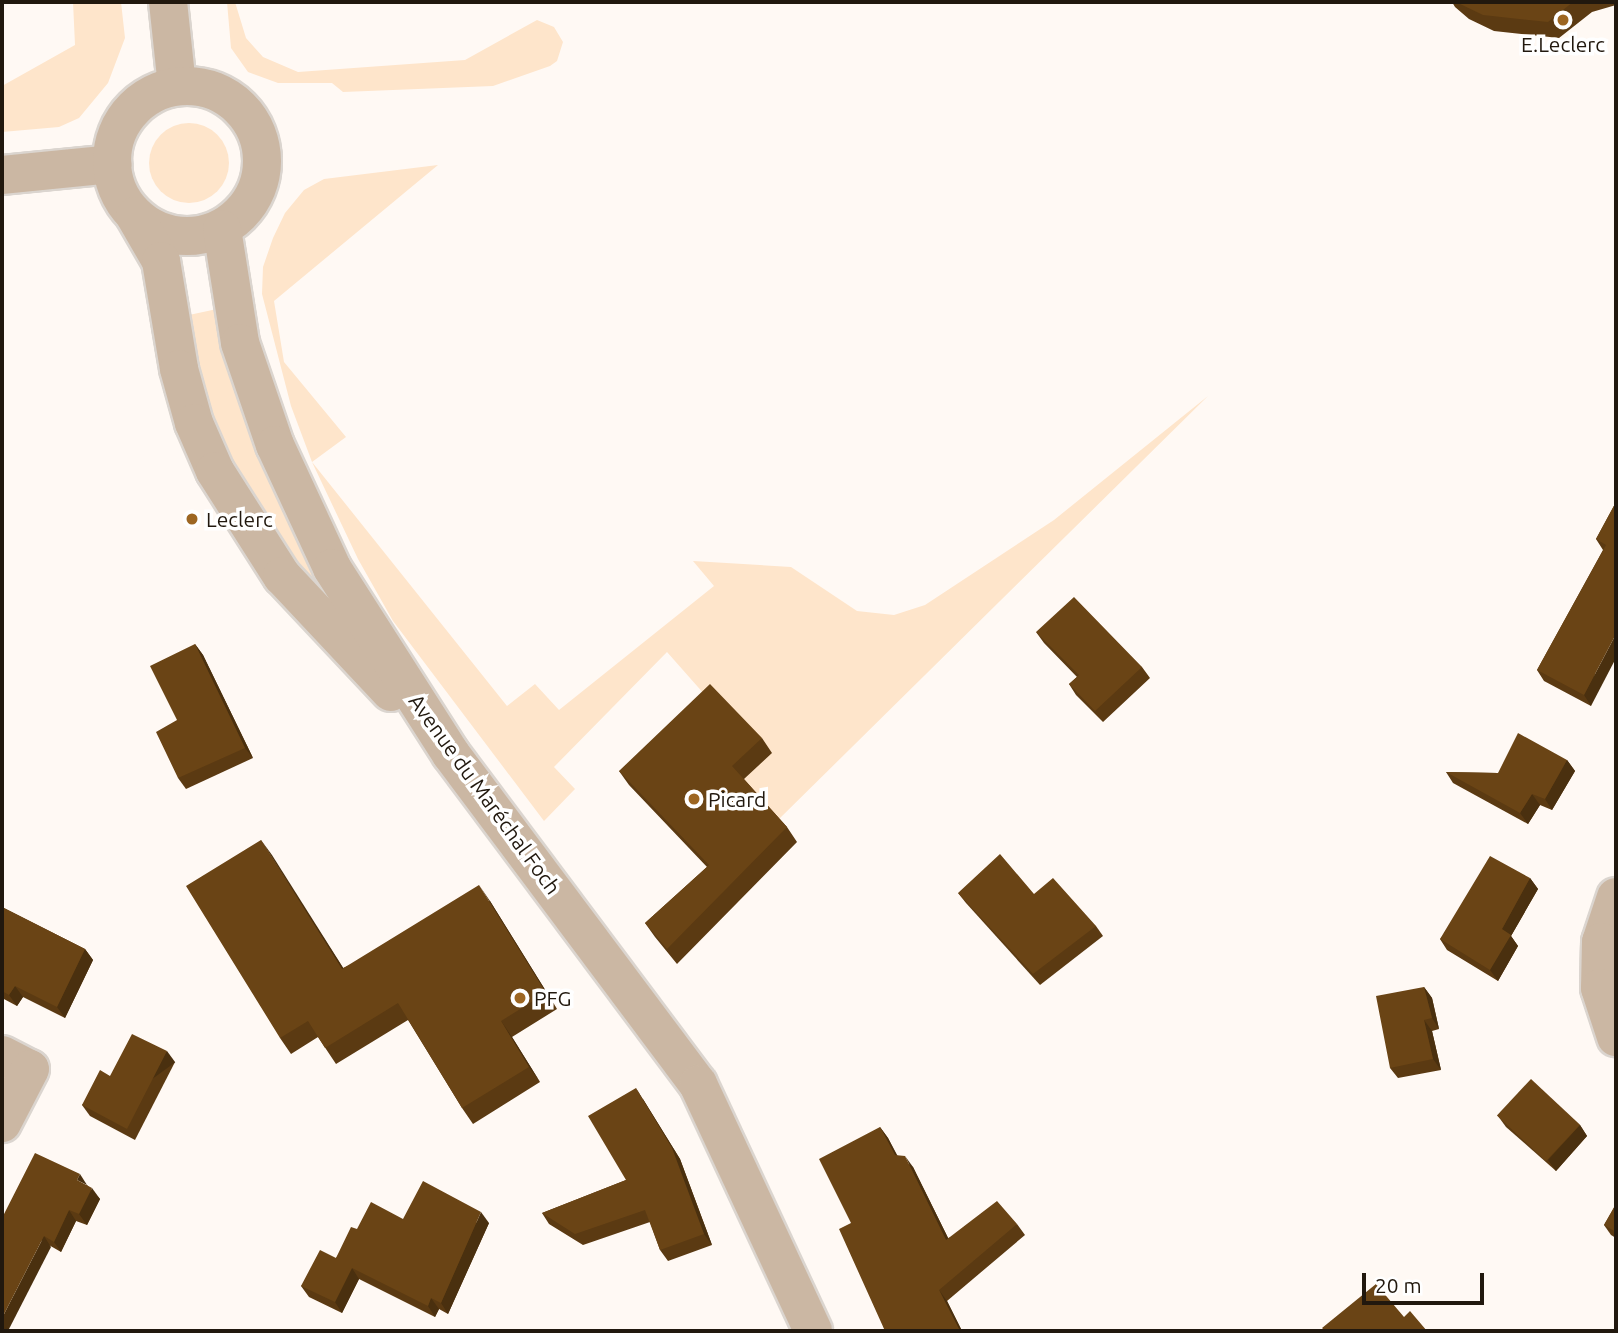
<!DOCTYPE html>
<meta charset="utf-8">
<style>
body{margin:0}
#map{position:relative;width:1618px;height:1333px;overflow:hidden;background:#fff9f4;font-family:Ubuntu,sans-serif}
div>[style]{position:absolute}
.green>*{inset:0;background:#fee5cb}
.round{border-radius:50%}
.roads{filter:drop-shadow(2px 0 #dbd5cf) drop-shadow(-2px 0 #dbd5cf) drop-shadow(0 2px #dbd5cf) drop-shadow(0 -2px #dbd5cf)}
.minor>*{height:38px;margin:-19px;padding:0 19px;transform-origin:19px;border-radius:19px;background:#cbb7a3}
.tertiary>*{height:38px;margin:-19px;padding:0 19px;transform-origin:19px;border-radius:19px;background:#cbb7a3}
.tertiary>.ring{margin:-19px;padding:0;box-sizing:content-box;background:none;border:38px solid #cbb7a3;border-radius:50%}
.wall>*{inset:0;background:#5b3a12}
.shaded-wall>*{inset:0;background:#4a300f;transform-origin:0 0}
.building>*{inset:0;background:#6a4415;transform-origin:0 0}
.dots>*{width:19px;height:19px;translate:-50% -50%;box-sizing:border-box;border:4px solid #fff;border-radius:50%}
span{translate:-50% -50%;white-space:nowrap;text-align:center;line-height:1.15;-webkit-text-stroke:7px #fff;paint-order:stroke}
.poi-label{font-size:21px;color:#21180e}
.left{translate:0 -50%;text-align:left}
.street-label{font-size:21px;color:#21180e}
.frame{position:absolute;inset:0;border:4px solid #21180e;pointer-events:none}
.scale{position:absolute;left:1362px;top:1273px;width:122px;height:32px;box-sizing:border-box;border:4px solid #21180e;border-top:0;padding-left:9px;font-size:21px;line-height:24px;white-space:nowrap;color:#21180e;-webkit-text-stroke:5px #fff;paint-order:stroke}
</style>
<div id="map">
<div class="green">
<div style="clip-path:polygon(73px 2px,121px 2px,125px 38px,108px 83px,79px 118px,59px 127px,2px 132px,2px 86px,75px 45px)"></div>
<div style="clip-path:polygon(227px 2px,235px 2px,246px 38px,263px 57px,298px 72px,465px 60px,537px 20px,554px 27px,563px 42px,557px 61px,550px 66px,493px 86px,343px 92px,332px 83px,278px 83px,248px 72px,231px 48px)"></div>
<div class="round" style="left:149px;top:123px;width:80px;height:80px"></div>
<div style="clip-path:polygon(438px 165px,274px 301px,284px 362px,346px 437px,312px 462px,507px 706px,535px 684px,559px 710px,714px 586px,693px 561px,791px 567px,857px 611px,894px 615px,925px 605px,1054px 520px,1208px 396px,777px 821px,742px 781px,705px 695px,667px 652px,554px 767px,575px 789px,544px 821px,393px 621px,358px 559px,312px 462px,291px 406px,262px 294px,263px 267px,273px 238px,285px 213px,304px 190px,324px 179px)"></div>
<div style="clip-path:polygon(217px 309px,334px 597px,326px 604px,270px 531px,219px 446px,201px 392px,189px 315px)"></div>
</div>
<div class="roads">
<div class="minor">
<div style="left:2px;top:175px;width:111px;rotate:-5.7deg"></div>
<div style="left:1616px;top:897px;width:47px;rotate:108.4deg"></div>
<div style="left:1601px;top:942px;width:46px;rotate:91.2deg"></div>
<div style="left:1600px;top:988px;width:52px;rotate:71.9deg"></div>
<div style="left:2px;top:1055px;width:31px;rotate:27deg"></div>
<div style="left:30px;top:1069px;width:61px;rotate:117.4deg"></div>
</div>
<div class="tertiary">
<div style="left:168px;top:2px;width:84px;rotate:83.9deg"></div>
<div class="ring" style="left:112px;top:86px;width:112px;height:112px"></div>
<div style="left:135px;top:216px;width:52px;rotate:60deg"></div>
<div style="left:161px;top:261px;width:109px;rotate:80.5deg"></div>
<div style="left:179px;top:369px;width:56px;rotate:74.5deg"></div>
<div style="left:194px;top:423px;width:52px;rotate:66.4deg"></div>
<div style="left:215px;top:471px;width:125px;rotate:57.5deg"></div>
<div style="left:282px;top:576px;width:159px;rotate:46.8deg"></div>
<div style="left:222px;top:229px;width:115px;rotate:81deg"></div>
<div style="left:240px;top:343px;width:108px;rotate:71.1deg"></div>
<div style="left:275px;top:445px;width:136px;rotate:65.1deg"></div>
<div style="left:332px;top:568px;width:221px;rotate:57.4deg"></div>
<div style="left:451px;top:754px;width:412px;rotate:53.2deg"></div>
<div style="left:698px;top:1084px;width:272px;rotate:65deg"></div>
</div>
</div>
<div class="wall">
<div style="clip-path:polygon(1452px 2px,1616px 2px,1616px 5px,1592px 12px,1559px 38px,1494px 31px,1469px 19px,1455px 7px)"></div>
<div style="clip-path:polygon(1616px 502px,1591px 706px,1544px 681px,1537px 670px,1603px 550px,1596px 539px)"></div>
<div style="clip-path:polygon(1036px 632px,1142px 667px,1150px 678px,1103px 722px,1076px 695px,1069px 684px,1077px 677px,1044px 643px)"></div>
<div style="clip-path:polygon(195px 644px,203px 655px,253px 758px,186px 789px,178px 778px,177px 720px)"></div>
<div style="clip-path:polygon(762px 738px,772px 753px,744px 779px,787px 827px,797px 842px,677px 964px,655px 937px,645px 923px,707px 867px,629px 785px,619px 771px)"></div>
<div style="clip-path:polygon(1567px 760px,1575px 771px,1552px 810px,1540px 805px,1528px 824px,1453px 783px,1446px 772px,1498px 773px)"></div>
<div style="clip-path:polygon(261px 840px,343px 968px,490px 901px,557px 1009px,512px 1037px,540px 1082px,473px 1124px,462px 1108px,408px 1020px,336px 1064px,318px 1037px,291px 1054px,280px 1038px)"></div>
<div style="clip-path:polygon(1530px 878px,1538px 889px,1511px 936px,1518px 946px,1498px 981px,1447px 950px,1440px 939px)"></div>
<div style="clip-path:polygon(958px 893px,1096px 926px,1103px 936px,1040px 985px,966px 903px)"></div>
<div style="clip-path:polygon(2px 907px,85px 949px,93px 960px,65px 1018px,23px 997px,17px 1006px,2px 998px)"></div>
<div style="clip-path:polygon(1424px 987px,1432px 998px,1439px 1029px,1432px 1031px,1441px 1070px,1398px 1078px,1390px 1068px)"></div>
<div style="clip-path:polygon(175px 1062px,135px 1140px,90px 1116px,82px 1105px,110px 1076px)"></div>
<div style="clip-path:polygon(643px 1099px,680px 1159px,712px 1245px,668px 1261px,660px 1250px,650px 1222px,583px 1245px,549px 1224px,542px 1213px,626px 1180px)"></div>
<div style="clip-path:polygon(1498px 1116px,1580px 1125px,1587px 1136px,1556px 1171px,1506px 1127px)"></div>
<div style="clip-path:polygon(880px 1127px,888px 1138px,897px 1156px,913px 1167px,948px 1238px,1017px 1224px,1025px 1235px,947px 1301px,962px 1331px,885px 1331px,851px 1223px)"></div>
<div style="clip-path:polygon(87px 1185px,100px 1199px,87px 1225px,76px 1221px,61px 1252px,2px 1218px)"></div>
<div style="clip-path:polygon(1616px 1204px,1616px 1238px,1611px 1235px,1604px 1225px)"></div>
<div style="clip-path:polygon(403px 1219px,489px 1223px,448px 1314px,439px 1309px,435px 1317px,359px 1279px,342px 1313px,309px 1297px,301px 1286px,336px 1258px,357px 1229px)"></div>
</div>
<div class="shaded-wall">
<div style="clip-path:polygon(1616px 634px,1616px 658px,1591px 706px,1584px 695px)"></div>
<div style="clip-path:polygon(195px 644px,203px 655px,253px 758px,245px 748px)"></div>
<div style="clip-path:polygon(1567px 760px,1575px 771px,1552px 810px,1545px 799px)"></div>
<div style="clip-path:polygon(1532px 794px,1540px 805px,1528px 824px,1520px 813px)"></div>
<div style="clip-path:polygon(261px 840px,272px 855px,354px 985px,342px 969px)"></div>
<div style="clip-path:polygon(1530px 878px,1538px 889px,1511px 936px,1518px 946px,1498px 981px,1490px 970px,1502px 929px)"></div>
<div style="clip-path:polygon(479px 885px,490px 901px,557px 1009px,546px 993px)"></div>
<div style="clip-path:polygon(85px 949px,93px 960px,65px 1018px,57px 1007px)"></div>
<div style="clip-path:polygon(15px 986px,23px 997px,17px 1006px,9px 995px)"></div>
<div style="clip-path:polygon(1424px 987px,1432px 998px,1439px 1029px,1432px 1018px)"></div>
<div style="clip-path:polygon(1424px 1020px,1432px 1031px,1441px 1070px,1433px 1059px)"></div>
<div style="clip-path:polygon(501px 1021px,512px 1037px,540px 1082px,529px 1067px)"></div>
<div style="left:167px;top:1051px;width:14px;height:88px;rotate:54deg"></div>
<div style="clip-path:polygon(636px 1088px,680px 1159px,712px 1245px,704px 1234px)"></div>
<div style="clip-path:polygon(1580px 1125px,1587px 1136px,1556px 1171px,1548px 1160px)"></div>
<div style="clip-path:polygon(880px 1127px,888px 1138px,903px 1166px,895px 1155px)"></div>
<div style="clip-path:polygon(905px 1156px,913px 1167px,954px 1250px,946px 1240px)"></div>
<div style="clip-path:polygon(80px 1174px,87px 1185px,77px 1180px)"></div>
<div style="clip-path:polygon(92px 1188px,100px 1199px,87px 1225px,79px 1214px)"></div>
<div style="clip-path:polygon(69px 1210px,76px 1221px,61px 1252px,54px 1242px)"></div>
<div style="clip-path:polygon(481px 1212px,489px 1223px,448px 1314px,441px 1303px)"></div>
<div style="clip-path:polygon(44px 1236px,51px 1247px,8px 1331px,2px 1331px,2px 1318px)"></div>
<div style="clip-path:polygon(352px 1268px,359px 1279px,342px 1313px,335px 1302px)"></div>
<div style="clip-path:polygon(939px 1290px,947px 1301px,962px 1331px,960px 1331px)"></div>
<div style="clip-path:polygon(431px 1298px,439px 1309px,435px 1317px,428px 1306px)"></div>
</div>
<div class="building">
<div style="clip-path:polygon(1456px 2px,1573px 2px,1548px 22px,1483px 15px)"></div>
<div style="clip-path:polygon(1616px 502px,1616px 614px,1615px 616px,1616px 616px,1616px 634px,1584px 695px,1537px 670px,1606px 545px,1596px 539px)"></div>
<div style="clip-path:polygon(1074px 597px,1142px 667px,1095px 711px,1069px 684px,1079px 675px,1036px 632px)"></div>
<div style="clip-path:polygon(195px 644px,245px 748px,178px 778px,156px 732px,177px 720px,150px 666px)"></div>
<div style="clip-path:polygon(710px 684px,762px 738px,732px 766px,787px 827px,667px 949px,645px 923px,709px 865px,619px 771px)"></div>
<div style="clip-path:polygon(1518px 733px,1567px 760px,1545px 799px,1532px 794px,1520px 813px,1446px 772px,1498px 773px)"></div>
<div style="clip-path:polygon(261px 840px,342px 969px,479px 885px,546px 993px,501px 1021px,529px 1067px,462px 1108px,398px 1003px,325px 1048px,308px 1021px,280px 1038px,186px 886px)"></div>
<div style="clip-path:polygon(1000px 854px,1034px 894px,1053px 878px,1096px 926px,1033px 974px,958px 893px)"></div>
<div style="clip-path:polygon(1490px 856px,1530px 878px,1502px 929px,1511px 935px,1490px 970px,1440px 939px)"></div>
<div style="clip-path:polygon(2px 907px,85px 949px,57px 1007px,15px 986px,9px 995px,2px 991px)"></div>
<div style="clip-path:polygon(1424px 987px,1432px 1018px,1424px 1020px,1433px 1059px,1390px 1068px,1376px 996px)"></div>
<div style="clip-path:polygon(132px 1034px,167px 1051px,127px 1129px,82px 1105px,100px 1070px,110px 1076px)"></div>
<div style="left:1531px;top:1079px;width:67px;height:50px;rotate:43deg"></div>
<div style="clip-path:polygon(636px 1088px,672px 1148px,704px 1234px,660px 1250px,645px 1210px,575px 1234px,542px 1213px,626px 1180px,588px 1116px)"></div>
<div style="clip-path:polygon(880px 1127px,895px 1155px,905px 1156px,946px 1240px,997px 1201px,1017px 1224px,939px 1290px,960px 1331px,885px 1331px,839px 1229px,851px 1223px,819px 1159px)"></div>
<div style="clip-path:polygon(35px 1153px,80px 1174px,77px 1180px,92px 1188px,79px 1214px,69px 1210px,54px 1242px,44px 1236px,2px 1318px,2px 1218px)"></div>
<div style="clip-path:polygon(423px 1181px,481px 1212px,441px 1303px,431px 1298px,428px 1306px,352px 1268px,335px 1302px,301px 1286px,320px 1250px,336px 1258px,351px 1227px,357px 1229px,371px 1202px,403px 1219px)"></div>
<div style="clip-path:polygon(1616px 1204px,1616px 1232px,1604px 1225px)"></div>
<div style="clip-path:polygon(1376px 1284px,1404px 1317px,1410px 1311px,1427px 1331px,1325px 1331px,1322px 1328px)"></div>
</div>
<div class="dots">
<div style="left:1563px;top:20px;background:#9d6622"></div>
<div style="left:192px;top:519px;background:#9d6622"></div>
<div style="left:694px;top:799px;background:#9d6622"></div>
<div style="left:520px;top:998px;background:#9d6622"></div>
</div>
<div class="poi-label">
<span style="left:1563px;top:44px">E.Leclerc</span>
<span class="left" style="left:206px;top:519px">Leclerc</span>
<span class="left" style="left:708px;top:799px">Picard</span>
<span class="left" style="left:534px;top:998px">PFG</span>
</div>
<div class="street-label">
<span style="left:485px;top:794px;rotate:54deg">Avenue du Maréchal Foch</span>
</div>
<div class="frame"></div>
<div class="scale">20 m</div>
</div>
